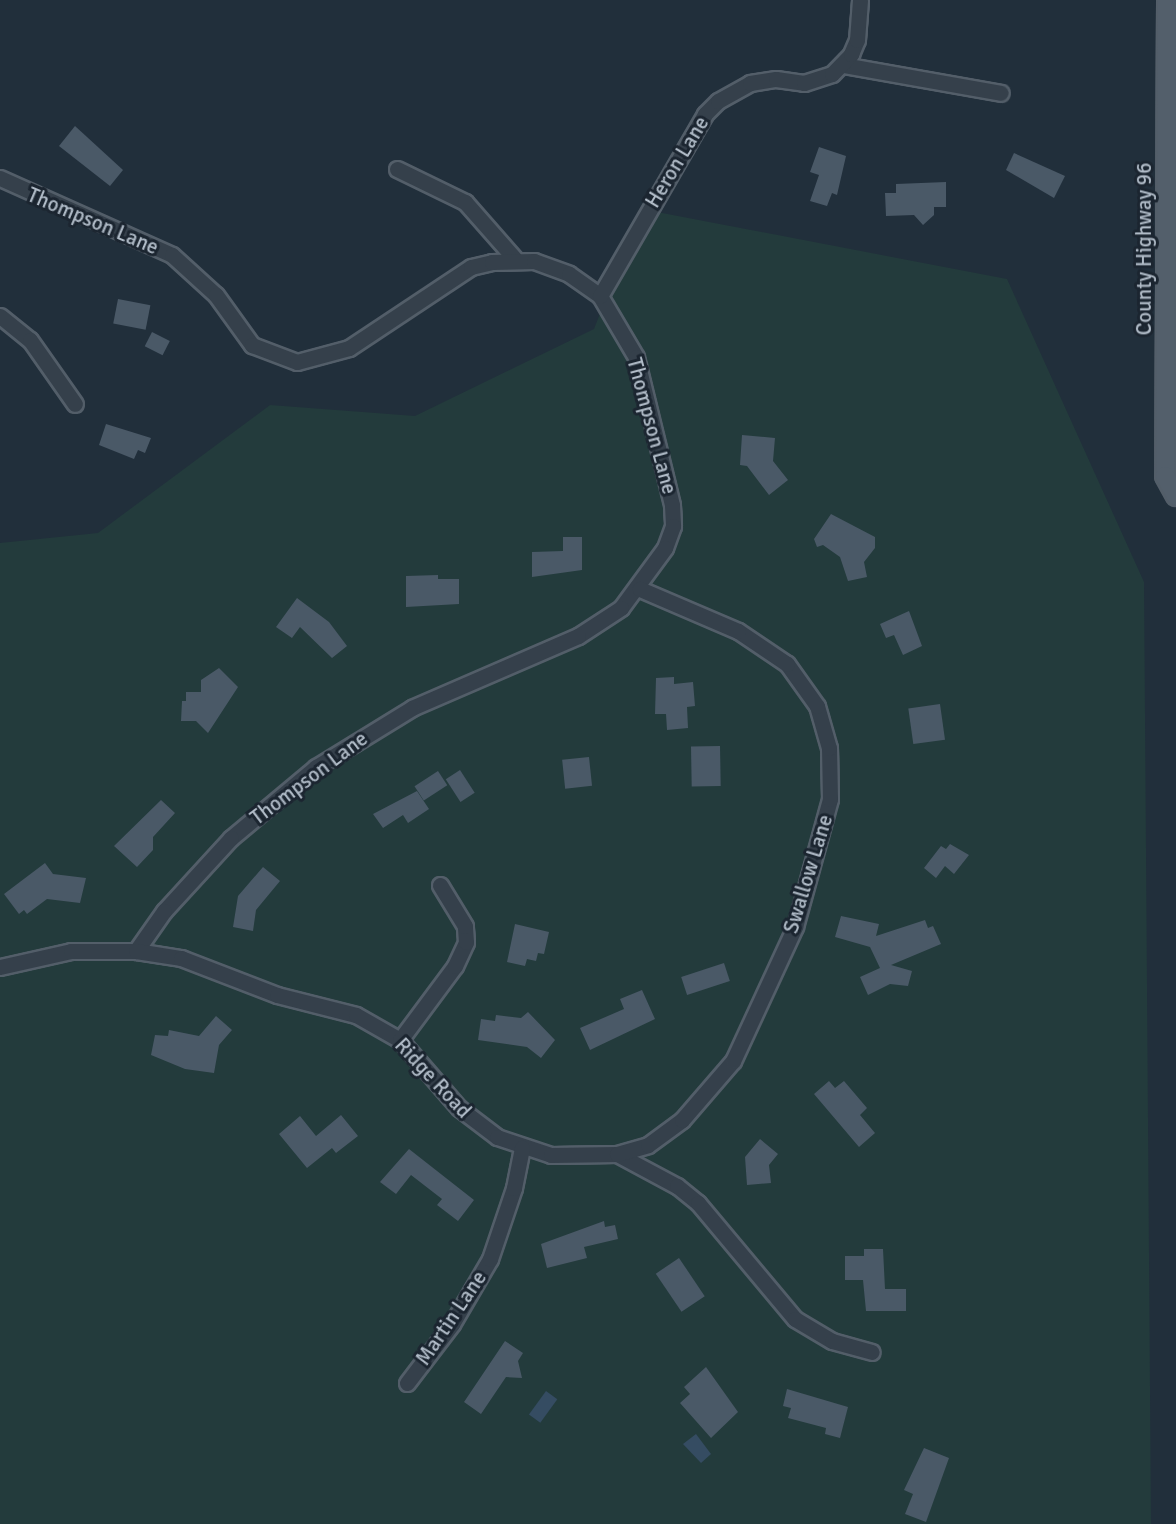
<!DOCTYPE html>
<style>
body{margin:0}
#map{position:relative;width:1176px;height:1524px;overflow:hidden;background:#212f3b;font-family:Signika,sans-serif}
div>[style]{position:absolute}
.green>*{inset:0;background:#233b3c}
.water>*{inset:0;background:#354c62;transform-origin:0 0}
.building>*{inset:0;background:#4a5967;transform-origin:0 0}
.roads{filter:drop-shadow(2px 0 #535e69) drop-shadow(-2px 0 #535e69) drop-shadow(0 2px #535e69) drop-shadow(0 -2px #535e69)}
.minor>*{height:15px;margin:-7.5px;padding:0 7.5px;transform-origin:7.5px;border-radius:7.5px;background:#35404b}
.major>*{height:18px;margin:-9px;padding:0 9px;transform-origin:9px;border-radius:9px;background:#535f6b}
span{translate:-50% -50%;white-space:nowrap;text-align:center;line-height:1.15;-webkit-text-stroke:6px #1b2530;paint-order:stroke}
.street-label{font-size:21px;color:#b0bbc7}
</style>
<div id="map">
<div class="green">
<div style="clip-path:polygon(657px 212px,1007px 279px,1144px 582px,1151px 1524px,0 1524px,0 543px,98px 533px,270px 405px,415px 416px,594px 329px,625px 250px)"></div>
</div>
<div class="water">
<div style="left:546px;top:1391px;width:14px;height:29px;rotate:36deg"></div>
<div style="clip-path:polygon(696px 1434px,711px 1454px,701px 1463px,683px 1444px)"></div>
</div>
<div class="building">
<div style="clip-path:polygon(75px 126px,123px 170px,110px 186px,59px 146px)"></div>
<div style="clip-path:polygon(819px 147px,846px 156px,837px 195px,832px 193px,827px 206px,810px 201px,819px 175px,810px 172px)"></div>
<div style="clip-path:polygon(1014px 153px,1065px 176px,1054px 198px,1006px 170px)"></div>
<div style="clip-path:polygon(946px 182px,946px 207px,934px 207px,934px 215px,923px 225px,914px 215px,886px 216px,885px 193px,896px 193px,896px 184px)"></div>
<div style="left:118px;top:299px;width:33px;height:25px;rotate:11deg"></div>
<div style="left:152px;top:332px;width:20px;height:16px;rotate:27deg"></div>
<div style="clip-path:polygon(106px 424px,151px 438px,145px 453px,138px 450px,134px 459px,99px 445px)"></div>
<div style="clip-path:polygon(742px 435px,775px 438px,773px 461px,788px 480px,769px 495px,747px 466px,740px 465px)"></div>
<div style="clip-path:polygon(831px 514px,875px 537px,875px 548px,864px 562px,867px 577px,848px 581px,840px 557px,823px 545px,817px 547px,814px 539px)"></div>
<div style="clip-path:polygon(563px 537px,582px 537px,582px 570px,532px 577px,532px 552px,563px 551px)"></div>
<div style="clip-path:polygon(438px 575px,438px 579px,459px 579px,459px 604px,406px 607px,406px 576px)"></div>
<div style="clip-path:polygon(297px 598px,329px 622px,347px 646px,332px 658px,300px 627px,292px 638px,276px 627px)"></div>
<div style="clip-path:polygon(909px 611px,922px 646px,903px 655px,894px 635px,886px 638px,880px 624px)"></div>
<div style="clip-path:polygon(219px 668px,238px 687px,208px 733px,196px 721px,181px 721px,182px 701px,186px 701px,186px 692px,201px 692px,201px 680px)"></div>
<div style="clip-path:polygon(674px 677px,674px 684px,693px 682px,695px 706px,687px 707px,688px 728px,667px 730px,666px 714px,655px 714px,656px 678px)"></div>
<div style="left:940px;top:704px;width:36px;height:32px;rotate:82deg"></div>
<div style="left:720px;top:746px;width:40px;height:29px;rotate:89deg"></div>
<div style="left:589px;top:757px;width:29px;height:27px;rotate:84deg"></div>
<div style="left:460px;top:770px;width:27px;height:17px;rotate:57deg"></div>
<div style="left:438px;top:771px;width:17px;height:28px;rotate:57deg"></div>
<div style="clip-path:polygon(417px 791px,429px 809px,408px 823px,403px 815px,383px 828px,373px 814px)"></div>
<div style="clip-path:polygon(161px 800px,175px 813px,153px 837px,153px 850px,137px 867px,114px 846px)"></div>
<div style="clip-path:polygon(950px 844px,969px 855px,954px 874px,945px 866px,936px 878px,924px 868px,941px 846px,946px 849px)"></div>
<div style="clip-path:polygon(45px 863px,53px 874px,86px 878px,80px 903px,47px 899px,27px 914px,24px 910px,19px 914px,4px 894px)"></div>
<div style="clip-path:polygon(263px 867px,280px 881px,256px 910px,253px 931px,233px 927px,238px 896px)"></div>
<div style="clip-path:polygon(841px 916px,879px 924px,876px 936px,925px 920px,928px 928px,933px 926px,941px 944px,891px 965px,912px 971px,908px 986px,890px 984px,868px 995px,860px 977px,880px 968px,870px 947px,835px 937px)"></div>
<div style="clip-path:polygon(515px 924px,549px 932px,544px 954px,538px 953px,536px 961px,527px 959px,525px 966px,507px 962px)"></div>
<div style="left:724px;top:963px;width:19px;height:45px;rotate:72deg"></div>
<div style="clip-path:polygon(642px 990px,655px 1019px,590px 1050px,580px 1028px,624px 1009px,620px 999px)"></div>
<div style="clip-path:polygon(528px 1012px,555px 1040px,541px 1058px,527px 1047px,478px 1040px,481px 1019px,495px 1021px,496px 1015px,521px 1018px)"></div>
<div style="clip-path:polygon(216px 1016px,232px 1030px,219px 1045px,214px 1073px,185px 1069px,151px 1055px,155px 1035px,168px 1036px,169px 1030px,199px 1036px)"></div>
<div style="clip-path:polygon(829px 1081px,835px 1088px,844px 1081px,867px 1108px,860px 1115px,875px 1133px,859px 1147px,814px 1094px)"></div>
<div style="clip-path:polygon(341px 1115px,358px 1136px,336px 1153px,332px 1148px,307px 1168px,279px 1134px,300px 1116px,316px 1136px)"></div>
<div style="clip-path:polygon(760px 1139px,778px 1154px,769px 1165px,771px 1183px,747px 1185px,745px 1157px)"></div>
<div style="clip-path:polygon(409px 1149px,474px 1200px,458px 1221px,437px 1205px,442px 1199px,411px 1175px,396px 1194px,380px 1182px)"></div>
<div style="clip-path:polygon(604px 1221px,605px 1227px,615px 1225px,618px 1239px,584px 1247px,587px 1258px,547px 1268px,541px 1244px)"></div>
<div style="clip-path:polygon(864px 1249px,883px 1249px,885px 1289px,906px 1289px,906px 1311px,866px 1311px,863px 1280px,845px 1280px,845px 1256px,864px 1256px)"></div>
<div style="left:679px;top:1258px;width:46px;height:28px;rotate:56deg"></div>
<div style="clip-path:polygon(505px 1341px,523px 1353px,518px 1361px,522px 1378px,506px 1377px,481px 1414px,464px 1402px)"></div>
<div style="clip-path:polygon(706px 1367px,738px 1412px,711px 1438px,680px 1403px,690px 1394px,684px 1387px)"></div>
<div style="clip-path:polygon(787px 1389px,848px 1407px,840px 1438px,825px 1434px,826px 1428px,788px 1418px,791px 1408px,783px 1406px)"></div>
<div style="clip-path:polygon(924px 1448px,949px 1458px,926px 1522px,905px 1514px,913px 1494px,904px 1490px)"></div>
</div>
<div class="roads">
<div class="minor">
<div style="left:843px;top:65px;width:160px;rotate:10deg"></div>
<div style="left:397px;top:169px;width:76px;rotate:25.9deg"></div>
<div style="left:465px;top:202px;width:77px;rotate:48.7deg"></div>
<div style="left:0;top:178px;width:188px;rotate:24.1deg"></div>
<div style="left:172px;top:255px;width:59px;rotate:42.3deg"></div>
<div style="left:216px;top:295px;width:62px;rotate:54.2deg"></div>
<div style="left:252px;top:345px;width:48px;rotate:20.7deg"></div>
<div style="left:297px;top:362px;width:54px;rotate:-15.1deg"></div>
<div style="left:349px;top:348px;width:146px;rotate:-33.6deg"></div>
<div style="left:471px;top:267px;width:22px;rotate:-13deg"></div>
<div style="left:492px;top:262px;width:42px;rotate:-1.4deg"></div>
<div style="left:534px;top:261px;width:37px;rotate:20deg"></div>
<div style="left:569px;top:274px;width:38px;rotate:35deg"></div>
<div style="left:600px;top:296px;width:71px;rotate:59.5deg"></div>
<div style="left:636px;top:357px;width:152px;rotate:76.3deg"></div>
<div style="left:672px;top:505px;width:21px;rotate:87deg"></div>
<div style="left:673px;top:526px;width:23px;rotate:110deg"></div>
<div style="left:665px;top:548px;width:74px;rotate:126.3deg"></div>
<div style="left:621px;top:608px;width:51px;rotate:146.9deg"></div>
<div style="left:578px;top:636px;width:181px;rotate:156.6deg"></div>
<div style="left:412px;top:708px;width:113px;rotate:148.4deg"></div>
<div style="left:316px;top:767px;width:111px;rotate:140.1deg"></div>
<div style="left:231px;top:838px;width:99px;rotate:132.5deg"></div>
<div style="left:164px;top:911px;width:49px;rotate:125deg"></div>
<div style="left:600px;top:296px;width:210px;rotate:-60deg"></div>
<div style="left:705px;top:114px;width:18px;rotate:-45deg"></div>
<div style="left:718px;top:101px;width:37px;rotate:-29deg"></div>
<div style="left:750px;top:83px;width:26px;rotate:-9deg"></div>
<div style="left:776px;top:79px;width:28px;rotate:8deg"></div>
<div style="left:804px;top:83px;width:29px;rotate:-18deg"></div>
<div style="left:832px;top:74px;width:28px;rotate:-46deg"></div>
<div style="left:851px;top:54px;width:15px;rotate:-67deg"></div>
<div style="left:857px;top:40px;width:40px;rotate:-85.7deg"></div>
<div style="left:0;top:316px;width:38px;rotate:39deg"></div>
<div style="left:30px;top:340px;width:78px;rotate:54.9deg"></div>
<div style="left:0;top:967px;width:73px;rotate:-12.7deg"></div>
<div style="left:71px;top:951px;width:65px"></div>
<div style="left:136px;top:951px;width:46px;rotate:8.8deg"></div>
<div style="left:181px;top:958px;width:103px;rotate:21.1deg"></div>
<div style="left:277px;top:995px;width:81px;rotate:14.2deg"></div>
<div style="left:356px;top:1015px;width:51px;rotate:29.6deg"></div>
<div style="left:400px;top:1040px;width:90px;rotate:49.1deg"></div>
<div style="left:459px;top:1108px;width:48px;rotate:37.3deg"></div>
<div style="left:497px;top:1137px;width:57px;rotate:18.4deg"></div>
<div style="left:551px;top:1155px;width:66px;rotate:-0.9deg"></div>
<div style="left:617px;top:1154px;width:68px;rotate:28.1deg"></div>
<div style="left:677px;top:1186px;width:27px;rotate:39deg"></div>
<div style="left:698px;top:1203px;width:151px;rotate:50.1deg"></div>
<div style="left:795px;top:1319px;width:43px;rotate:30.7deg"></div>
<div style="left:832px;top:1341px;width:41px;rotate:15.4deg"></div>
<div style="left:400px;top:1040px;width:92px;rotate:-53.4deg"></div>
<div style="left:455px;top:966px;width:26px;rotate:-65deg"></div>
<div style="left:466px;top:942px;width:16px;rotate:-94deg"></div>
<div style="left:465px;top:926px;width:48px;rotate:-121.4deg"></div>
<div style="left:617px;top:1154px;width:32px;rotate:-16deg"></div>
<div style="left:648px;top:1145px;width:42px;rotate:-36.3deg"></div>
<div style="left:682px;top:1120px;width:78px;rotate:-49.2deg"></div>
<div style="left:733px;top:1061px;width:148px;rotate:-65.2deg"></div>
<div style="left:795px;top:927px;width:133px;rotate:-74.7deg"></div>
<div style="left:830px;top:799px;width:51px;rotate:-91.1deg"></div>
<div style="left:829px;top:748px;width:44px;rotate:-105.9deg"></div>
<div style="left:817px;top:706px;width:52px;rotate:-125.5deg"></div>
<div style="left:787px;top:664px;width:59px;rotate:-146deg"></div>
<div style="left:738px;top:631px;width:107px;rotate:-156.8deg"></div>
<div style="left:407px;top:1383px;width:74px;rotate:-52.7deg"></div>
<div style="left:452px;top:1324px;width:75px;rotate:-59.7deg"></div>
<div style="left:490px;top:1259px;width:75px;rotate:-71.3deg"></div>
<div style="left:514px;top:1188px;width:41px;rotate:-78.7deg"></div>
</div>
<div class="major">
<div style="left:1167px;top:0;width:476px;rotate:90.2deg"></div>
<div style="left:1165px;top:476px;width:23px;rotate:61deg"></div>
</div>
</div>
<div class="street-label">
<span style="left:677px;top:162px;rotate:-59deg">Heron Lane</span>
<span style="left:93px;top:221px;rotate:23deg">Thompson Lane</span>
<span style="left:1144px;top:249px;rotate:-90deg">County Highway 96</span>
<span style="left:652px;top:426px;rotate:75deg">Thompson Lane</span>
<span style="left:309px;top:778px;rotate:-37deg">Thompson Lane</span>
<span style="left:808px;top:874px;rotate:-73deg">Swallow Lane</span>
<span style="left:433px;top:1078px;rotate:47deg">Ridge Road</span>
<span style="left:451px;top:1318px;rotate:-56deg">Martin Lane</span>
</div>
</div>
